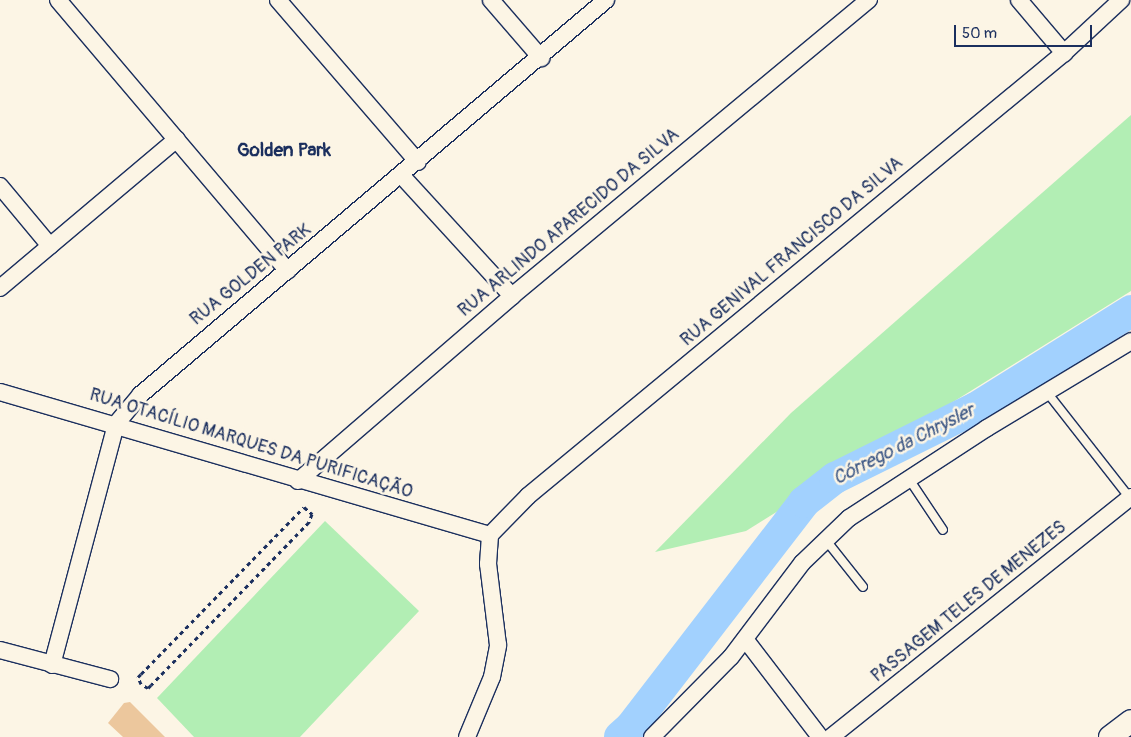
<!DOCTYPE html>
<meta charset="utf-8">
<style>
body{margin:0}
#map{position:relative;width:1131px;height:737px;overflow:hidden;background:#fcf5e5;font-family:Pangolin,sans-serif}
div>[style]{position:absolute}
.green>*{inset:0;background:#b2eeb4}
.river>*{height:32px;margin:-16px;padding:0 16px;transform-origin:16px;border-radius:16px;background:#a2d1fe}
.building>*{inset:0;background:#ecc79d}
.path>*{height:3px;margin-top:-1.5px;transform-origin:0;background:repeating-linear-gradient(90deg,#1b2f5e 0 4px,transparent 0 8px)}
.roads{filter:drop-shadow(1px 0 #1b2f5e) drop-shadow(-1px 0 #1b2f5e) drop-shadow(0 1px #1b2f5e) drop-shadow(0 -1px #1b2f5e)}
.service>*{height:8px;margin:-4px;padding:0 4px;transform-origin:4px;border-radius:4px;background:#fcf5e5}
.minor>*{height:16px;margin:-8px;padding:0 8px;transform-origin:8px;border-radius:8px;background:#fcf5e5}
.secondary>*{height:22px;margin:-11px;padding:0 11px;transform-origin:11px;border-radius:11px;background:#fcf5e5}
span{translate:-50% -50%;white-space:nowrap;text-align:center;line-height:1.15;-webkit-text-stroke:5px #fcf5e5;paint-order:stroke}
.street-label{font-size:18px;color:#1b2f5e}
.neighbourhood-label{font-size:19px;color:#1b2f5e;font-weight:700}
.water-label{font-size:19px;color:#3d5886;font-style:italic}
.scale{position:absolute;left:954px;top:25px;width:138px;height:22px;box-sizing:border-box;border:2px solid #1b2f5e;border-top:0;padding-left:6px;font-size:15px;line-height:18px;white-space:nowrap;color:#1b2f5e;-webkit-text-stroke:4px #fcf5e5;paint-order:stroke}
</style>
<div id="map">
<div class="green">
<div style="clip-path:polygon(1131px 115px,1131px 291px,746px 531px,655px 552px,791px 413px)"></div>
<div style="clip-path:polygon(325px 521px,419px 611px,300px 737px,194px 737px,157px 698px)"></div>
</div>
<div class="river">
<div style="left:620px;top:737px;width:15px;rotate:-42deg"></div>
<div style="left:631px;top:727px;width:284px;rotate:-52.4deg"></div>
<div style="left:804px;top:502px;width:39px;rotate:-38deg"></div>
<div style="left:835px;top:478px;width:157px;rotate:-26.4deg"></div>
<div style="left:976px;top:408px;width:183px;rotate:-32deg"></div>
</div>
<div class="building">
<div style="clip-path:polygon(130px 702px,165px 737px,123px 737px,108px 723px,124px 703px)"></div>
</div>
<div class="path">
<div style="left:304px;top:507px;width:11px;rotate:41deg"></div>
<div style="left:312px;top:514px;width:9px;rotate:111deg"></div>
<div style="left:309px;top:522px;width:227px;rotate:134.1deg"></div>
<div style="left:151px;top:685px;width:4px;rotate:135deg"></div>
<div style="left:148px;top:688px;width:8px;rotate:-150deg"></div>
<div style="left:141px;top:684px;width:8px;rotate:-113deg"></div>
<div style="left:138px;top:677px;width:4px;rotate:-45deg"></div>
<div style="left:141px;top:674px;width:233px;rotate:-45.7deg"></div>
</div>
<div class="roads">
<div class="service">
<div style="left:1046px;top:391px;width:136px;rotate:51.9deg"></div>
<div style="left:909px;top:479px;width:61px;rotate:56.3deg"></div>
<div style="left:825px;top:539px;width:61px;rotate:51.6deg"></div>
</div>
<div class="minor">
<div style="left:58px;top:0;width:355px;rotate:49.7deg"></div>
<div style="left:278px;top:0;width:214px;rotate:49.2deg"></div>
<div style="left:491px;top:0;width:77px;rotate:49.2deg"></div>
<div style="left:1019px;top:0;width:70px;rotate:49.7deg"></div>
<div style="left:402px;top:176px;width:163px;rotate:47.5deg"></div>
<div style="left:0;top:186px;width:78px;rotate:50.2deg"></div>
<div style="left:0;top:288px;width:231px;rotate:-40.1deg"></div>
<div style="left:0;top:392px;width:510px;rotate:16.27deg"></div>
<div style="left:298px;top:481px;width:283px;rotate:-40.8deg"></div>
<div style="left:512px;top:296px;width:464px;rotate:-39.7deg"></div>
<div style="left:490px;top:535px;width:54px;rotate:-45.7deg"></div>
<div style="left:528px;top:496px;width:695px;rotate:-39.57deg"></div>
<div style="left:1064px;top:53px;width:78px;rotate:-42.9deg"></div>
<div style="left:745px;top:639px;width:123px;rotate:52.6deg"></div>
<div style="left:0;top:650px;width:114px;rotate:14.8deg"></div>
<div style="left:52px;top:665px;width:249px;rotate:-75.1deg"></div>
<div style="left:116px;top:424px;width:38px;rotate:-50deg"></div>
<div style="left:140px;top:395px;width:611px;rotate:-40.29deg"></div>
<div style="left:467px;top:737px;width:65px;rotate:-67.4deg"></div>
<div style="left:492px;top:677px;width:33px;rotate:-79deg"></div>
<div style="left:498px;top:645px;width:82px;rotate:-97deg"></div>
<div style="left:488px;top:564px;width:29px;rotate:-86deg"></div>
<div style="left:652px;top:737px;width:112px;rotate:-45.4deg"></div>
<div style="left:731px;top:657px;width:118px;rotate:-52.9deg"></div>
<div style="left:802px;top:563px;width:65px;rotate:-43.8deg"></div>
<div style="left:849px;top:518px;width:165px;rotate:-33.1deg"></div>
<div style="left:987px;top:428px;width:168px;rotate:-31.1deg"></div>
<div style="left:831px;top:737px;width:384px;rotate:-38.7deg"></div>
</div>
<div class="secondary">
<div style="left:1110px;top:737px;width:26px;rotate:-37deg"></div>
</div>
</div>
<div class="street-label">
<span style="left:569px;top:223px;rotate:-40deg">RUA ARLINDO APARECIDO DA SILVA</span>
<span style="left:792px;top:252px;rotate:-40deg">RUA GENIVAL FRANCISCO DA SILVA</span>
<span style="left:251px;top:275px;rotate:-39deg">RUA GOLDEN PARK</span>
<span style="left:251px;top:444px;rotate:17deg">RUA OTACÍLIO MARQUES DA PURIFICAÇÃO</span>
<span style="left:969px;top:602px;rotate:-39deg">PASSAGEM TELES DE MENEZES</span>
</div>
<div class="neighbourhood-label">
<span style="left:284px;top:151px">Golden Park</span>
</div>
<div class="water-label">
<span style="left:904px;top:445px;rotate:-27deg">Córrego da Chrysler</span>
</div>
<div class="scale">50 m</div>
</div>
